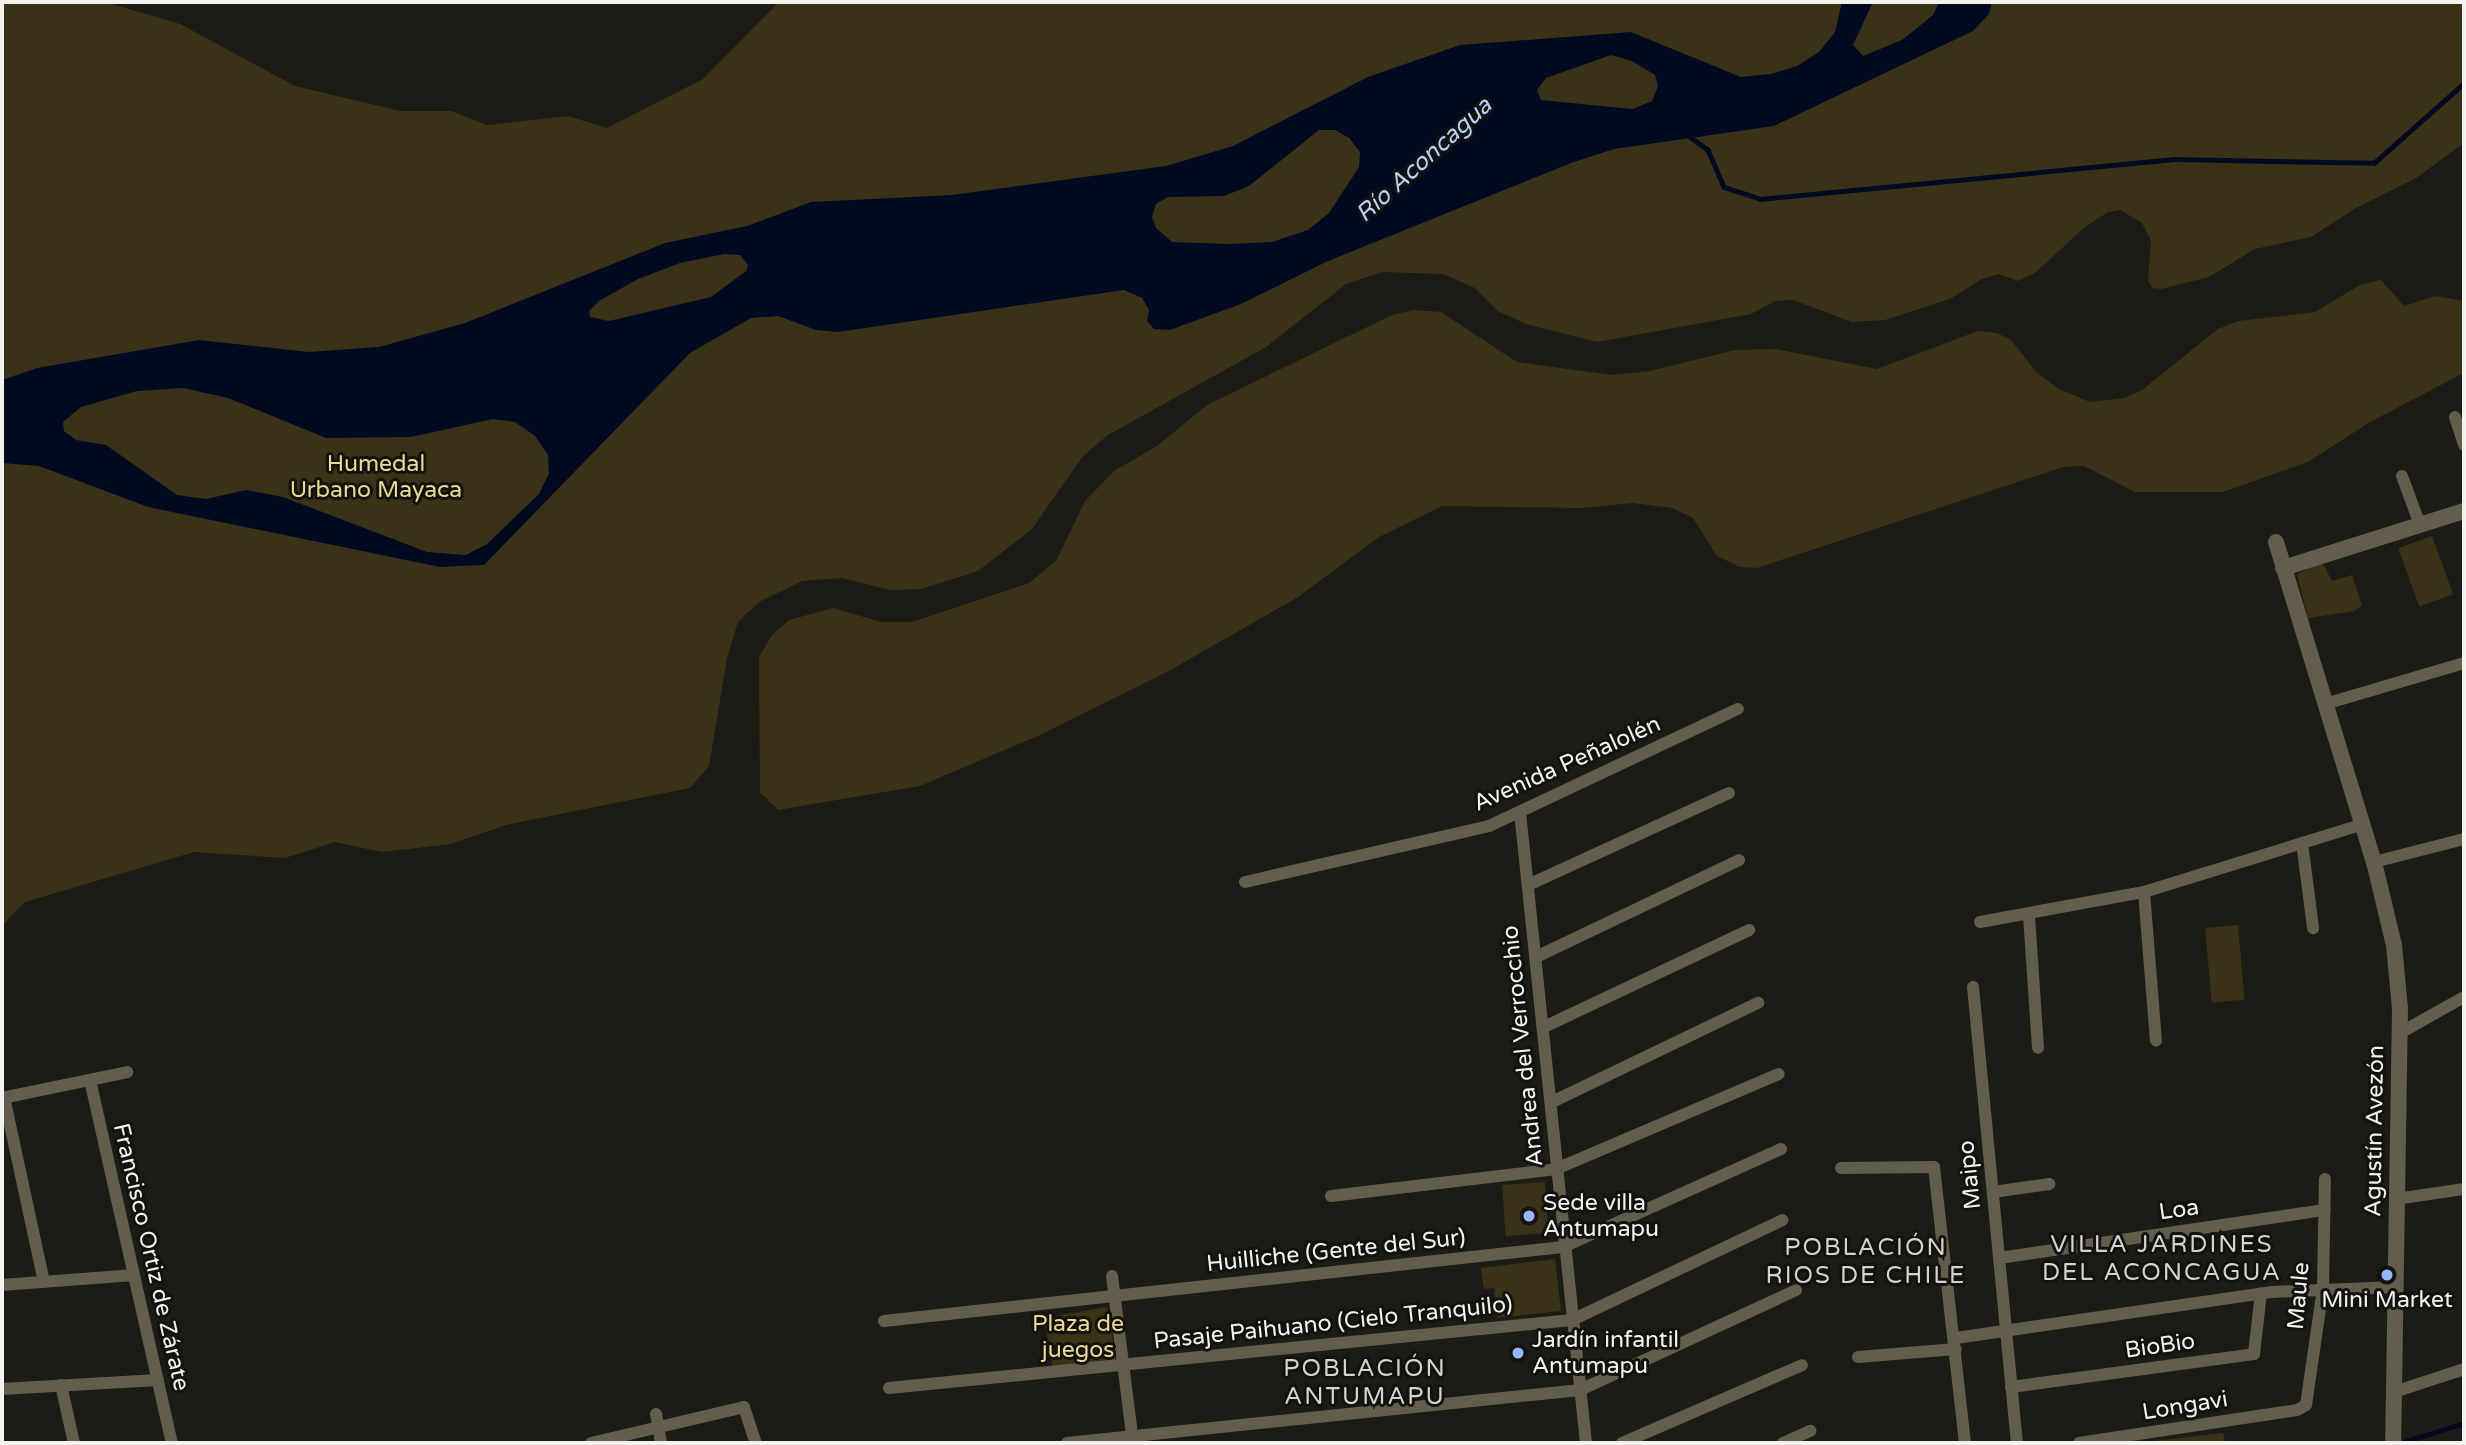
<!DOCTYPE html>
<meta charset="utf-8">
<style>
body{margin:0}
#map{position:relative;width:2466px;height:1445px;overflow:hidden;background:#1c1b16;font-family:"Varela Round",sans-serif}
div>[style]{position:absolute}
.green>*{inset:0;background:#3a3217;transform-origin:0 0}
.water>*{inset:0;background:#020a22}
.stream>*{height:4.5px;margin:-2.25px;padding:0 2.25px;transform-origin:2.25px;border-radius:2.25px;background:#020a22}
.minor>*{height:12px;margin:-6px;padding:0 6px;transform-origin:6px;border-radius:6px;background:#625d4d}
.tertiary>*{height:16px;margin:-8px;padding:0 8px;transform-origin:8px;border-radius:8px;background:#625d4d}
.dots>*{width:19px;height:19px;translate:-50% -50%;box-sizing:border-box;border:4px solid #13120e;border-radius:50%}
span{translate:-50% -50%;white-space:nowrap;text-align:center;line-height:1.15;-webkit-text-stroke:6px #13120e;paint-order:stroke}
.park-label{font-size:23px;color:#ecd898}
.street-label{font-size:23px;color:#f3f2ef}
.poi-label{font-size:23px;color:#f3f2ef}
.left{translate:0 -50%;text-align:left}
.water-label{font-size:24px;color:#b8d0fc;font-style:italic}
.neighbourhood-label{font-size:24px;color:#d5d3cd;letter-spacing:2px}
.frame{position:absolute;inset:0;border:4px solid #f3f2ef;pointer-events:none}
</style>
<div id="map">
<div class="green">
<div style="clip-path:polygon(2px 2px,105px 2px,180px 24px,295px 86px,400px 111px,451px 111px,487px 125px,568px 116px,607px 128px,703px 79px,779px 2px,2464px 2px,2464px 143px,2416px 178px,2356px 208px,2311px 237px,2255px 249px,2209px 277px,2161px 289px,2152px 288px,2148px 280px,2151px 241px,2142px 223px,2120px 210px,2108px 212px,2085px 227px,2035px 273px,2018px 281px,1999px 274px,1982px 279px,1950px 299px,1885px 320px,1852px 322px,1793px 300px,1775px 301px,1751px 314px,1597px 342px,1526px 324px,1498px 311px,1475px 288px,1443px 274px,1382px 272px,1346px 284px,1266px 347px,1108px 435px,1083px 456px,1032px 529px,978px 571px,921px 589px,890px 590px,842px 578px,802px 581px,759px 602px,738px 622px,727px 658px,709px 766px,690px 788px,506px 825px,451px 844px,382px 852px,335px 842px,285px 858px,194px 852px,25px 902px,2px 926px)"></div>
<div style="clip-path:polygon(2381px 280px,2404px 306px,2435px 296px,2464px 301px,2464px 373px,2370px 422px,2308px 462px,2223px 492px,2135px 492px,2084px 466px,2063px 467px,1757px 568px,1740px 567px,1717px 556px,1693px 518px,1672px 508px,1633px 503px,1583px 508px,1442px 506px,1379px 537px,1298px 597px,1167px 672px,1040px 735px,920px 786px,778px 810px,760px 792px,759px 657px,772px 635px,789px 620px,833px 608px,881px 622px,912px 622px,1029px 583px,1056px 561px,1085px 501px,1114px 471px,1157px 446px,1207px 405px,1392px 315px,1413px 310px,1441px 312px,1517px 362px,1612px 375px,1650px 371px,1735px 350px,1776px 349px,1877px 369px,1978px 331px,1997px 333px,2011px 340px,2037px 373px,2059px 389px,2090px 402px,2124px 398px,2142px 390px,2218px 329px,2238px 321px,2315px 312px,2360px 285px)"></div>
<div style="left:2432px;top:536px;width:62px;height:36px;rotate:70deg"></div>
<div style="clip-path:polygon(2322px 562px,2332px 581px,2352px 575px,2362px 605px,2355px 611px,2308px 618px,2297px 574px)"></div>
<div style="left:2238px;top:925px;width:75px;height:33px;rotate:85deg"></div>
<div style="left:1545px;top:1182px;width:51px;height:43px;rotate:86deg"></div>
<div style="clip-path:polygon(1555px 1259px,1561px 1311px,1497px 1318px,1494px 1288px,1484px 1289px,1481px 1268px)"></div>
<div style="left:1107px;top:1307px;width:58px;height:64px;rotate:80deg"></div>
<div style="clip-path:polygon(2223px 1433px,2225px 1443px,2136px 1443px)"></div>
</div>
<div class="water">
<div style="clip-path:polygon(evenodd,1842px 2px,1873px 2px,1853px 45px,1863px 56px,1902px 40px,1933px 15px,1939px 2px,1992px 2px,1989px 14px,1973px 31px,1774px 126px,1614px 149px,1571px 163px,1328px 261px,1241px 304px,1170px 330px,1154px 329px,1147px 321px,1149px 310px,1142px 298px,1124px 290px,838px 332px,816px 330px,778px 316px,751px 318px,690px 353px,484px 565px,440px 567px,148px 507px,39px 466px,2px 463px,2px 380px,37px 368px,199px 340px,309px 352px,379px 347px,465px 323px,665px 243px,747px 226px,811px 202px,952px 195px,1166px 166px,1233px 146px,1368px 77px,1460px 45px,1631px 32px,1741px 77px,1771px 74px,1797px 66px,1819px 52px,1835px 32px,1842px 2px,1611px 55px,1632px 61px,1655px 75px,1658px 86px,1652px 101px,1632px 109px,1541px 100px,1537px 90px,1546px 78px,1611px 55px,1842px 2px,1319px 130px,1335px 130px,1349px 138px,1360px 152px,1359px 167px,1329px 213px,1308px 230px,1272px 242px,1228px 244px,1172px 242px,1156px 228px,1152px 217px,1156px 204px,1168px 197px,1224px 196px,1249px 186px,1319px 130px,1842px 2px,724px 254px,740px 255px,748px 265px,746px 271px,711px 297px,609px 321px,590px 317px,589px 311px,599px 301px,638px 279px,680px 263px,724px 254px,1842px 2px,183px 388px,228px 398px,326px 438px,411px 437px,493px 419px,515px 422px,535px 436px,548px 455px,549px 473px,539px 494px,487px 544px,466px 555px,427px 552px,283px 497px,246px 490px,206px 499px,177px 495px,106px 445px,76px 440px,64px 431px,63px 422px,81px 407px,137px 391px,183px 388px)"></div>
</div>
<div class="stream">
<div style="left:1689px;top:136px;width:24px;rotate:36deg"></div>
<div style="left:1708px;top:150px;width:40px;rotate:66.6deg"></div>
<div style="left:1724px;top:187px;width:38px;rotate:18deg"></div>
<div style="left:1760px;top:199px;width:416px;rotate:-5.5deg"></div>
<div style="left:2174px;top:159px;width:200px;rotate:1.1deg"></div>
<div style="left:2374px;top:163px;width:120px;rotate:-41.6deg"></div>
<div style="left:2404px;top:1442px;width:63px;rotate:-17.6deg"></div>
</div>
<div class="minor">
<div style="left:2455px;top:417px;width:29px;rotate:72deg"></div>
<div style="left:2402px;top:476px;width:52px;rotate:69.8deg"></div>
<div style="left:2325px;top:704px;width:145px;rotate:-16.4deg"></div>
<div style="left:1520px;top:812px;width:634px;rotate:84.03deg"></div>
<div style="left:2302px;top:843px;width:86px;rotate:82.6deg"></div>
<div style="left:2374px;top:862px;width:93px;rotate:-14.3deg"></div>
<div style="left:1245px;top:882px;width:250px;rotate:-12.9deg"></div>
<div style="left:1489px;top:826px;width:275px;rotate:-25.2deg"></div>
<div style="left:1528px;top:885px;width:221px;rotate:-24.6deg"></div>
<div style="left:2144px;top:892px;width:149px;rotate:85.4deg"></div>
<div style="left:2029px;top:916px;width:132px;rotate:86.1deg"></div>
<div style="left:1980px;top:922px;width:167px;rotate:-10.4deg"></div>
<div style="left:2144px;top:892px;width:227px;rotate:-17.2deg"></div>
<div style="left:1536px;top:957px;width:225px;rotate:-25.5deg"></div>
<div style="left:1973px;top:987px;width:458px;rotate:84.5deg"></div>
<div style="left:1544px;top:1027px;width:227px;rotate:-25.3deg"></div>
<div style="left:2400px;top:1033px;width:73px;rotate:-29.4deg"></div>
<div style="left:90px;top:1080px;width:372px;rotate:77.3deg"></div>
<div style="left:4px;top:1097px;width:189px;rotate:77.8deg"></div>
<div style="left:2px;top:1098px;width:128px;rotate:-11.7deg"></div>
<div style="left:1552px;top:1102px;width:229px;rotate:-25.7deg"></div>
<div style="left:1841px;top:1168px;width:93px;rotate:-0.6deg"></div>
<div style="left:1934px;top:1167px;width:278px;rotate:83.6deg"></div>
<div style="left:1993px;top:1192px;width:57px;rotate:-8.1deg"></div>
<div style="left:1331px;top:1196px;width:227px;rotate:-6.8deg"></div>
<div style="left:1556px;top:1169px;width:242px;rotate:-23.1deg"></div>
<div style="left:2396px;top:1199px;width:69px;rotate:-8.4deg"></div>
<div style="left:1999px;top:1258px;width:329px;rotate:-8.4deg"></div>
<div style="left:1112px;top:1276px;width:167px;rotate:82.8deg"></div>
<div style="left:2px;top:1285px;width:132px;rotate:-4.3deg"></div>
<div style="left:884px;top:1321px;width:683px;rotate:-6.22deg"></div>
<div style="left:1563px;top:1247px;width:239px;rotate:-24.2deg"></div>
<div style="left:1956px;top:1338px;width:318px;rotate:-8.3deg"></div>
<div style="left:2271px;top:1292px;width:125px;rotate:-2.3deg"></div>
<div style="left:1858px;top:1357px;width:98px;rotate:-4.7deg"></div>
<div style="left:61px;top:1385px;width:59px;rotate:77.4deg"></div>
<div style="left:2011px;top:1387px;width:245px;rotate:-7.7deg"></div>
<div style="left:2254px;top:1354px;width:61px;rotate:-83.5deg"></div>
<div style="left:889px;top:1388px;width:686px;rotate:-5.69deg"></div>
<div style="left:1572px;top:1320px;width:233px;rotate:-25.4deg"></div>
<div style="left:2px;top:1389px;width:156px;rotate:-3.3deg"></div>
<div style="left:2394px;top:1392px;width:74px;rotate:-18.2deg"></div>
<div style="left:656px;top:1414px;width:29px;rotate:80deg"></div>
<div style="left:591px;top:1443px;width:157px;rotate:-13.2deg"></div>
<div style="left:744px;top:1407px;width:38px;rotate:72deg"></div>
<div style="left:1067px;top:1443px;width:516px;rotate:-5.9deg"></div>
<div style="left:1580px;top:1390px;width:238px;rotate:-24.8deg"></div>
<div style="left:1622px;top:1443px;width:196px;rotate:-23.4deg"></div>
<div style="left:1783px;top:1443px;width:30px;rotate:-24deg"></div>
<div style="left:2079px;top:1443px;width:220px;rotate:-8.6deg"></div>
<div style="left:2297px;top:1410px;width:10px;rotate:-29deg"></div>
<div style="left:2306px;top:1405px;width:117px;rotate:-81.7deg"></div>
<div style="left:2323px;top:1289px;width:110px;rotate:-89deg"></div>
</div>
<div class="tertiary">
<div style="left:2276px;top:542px;width:335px;rotate:73deg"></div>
<div style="left:2374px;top:862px;width:85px;rotate:76.5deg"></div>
<div style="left:2394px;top:945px;width:63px;rotate:84.6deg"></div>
<div style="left:2400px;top:1008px;width:435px;rotate:90.9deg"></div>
<div style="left:2283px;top:568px;width:190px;rotate:-17.5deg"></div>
</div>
<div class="dots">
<div style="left:1529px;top:1216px;background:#93b7fd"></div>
<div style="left:2387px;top:1275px;background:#93b7fd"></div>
<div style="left:1518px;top:1353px;background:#93b7fd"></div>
</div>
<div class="park-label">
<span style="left:376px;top:477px">Humedal<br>Urbano Mayaca</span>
<span style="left:1078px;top:1337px">Plaza de<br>juegos</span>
</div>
<div class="street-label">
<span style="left:1567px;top:764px;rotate:-24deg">Avenida Peñalolén</span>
<span style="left:1523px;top:1046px;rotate:-96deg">Andrea del Verrocchio</span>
<span style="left:2375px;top:1131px;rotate:-89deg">Agustín Avezón</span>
<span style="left:1970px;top:1175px;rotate:-96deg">Maipo</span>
<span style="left:2179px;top:1210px;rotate:-8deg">Loa</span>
<span style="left:1336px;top:1251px;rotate:-6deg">Huilliche (Gente del Sur)</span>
<span style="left:151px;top:1257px;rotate:77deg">Francisco Ortiz de Zárate</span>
<span style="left:2299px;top:1296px;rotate:-85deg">Maule</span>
<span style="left:1333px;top:1323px;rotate:-6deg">Pasaje Paihuano (Cielo Tranquilo)</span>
<span style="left:2160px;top:1346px;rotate:-8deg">BioBio</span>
<span style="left:2185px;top:1406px;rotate:-9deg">Longavi</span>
</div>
<div class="poi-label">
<span class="left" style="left:1543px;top:1216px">Sede villa<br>Antumapu</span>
<span style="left:2387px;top:1300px">Mini Market</span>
<span class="left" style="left:1532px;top:1353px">Jardín infantil<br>Antumapu</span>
</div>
<div class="water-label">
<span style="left:1424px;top:160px;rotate:-42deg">Río Aconcagua</span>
</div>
<div class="neighbourhood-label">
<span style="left:2162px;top:1259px">VILLA JARDINES<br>DEL ACONCAGUA</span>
<span style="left:1866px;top:1262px">POBLACIÓN<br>RIOS DE CHILE</span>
<span style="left:1365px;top:1383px">POBLACIÓN<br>ANTUMAPU</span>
</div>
<div class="frame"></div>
</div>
